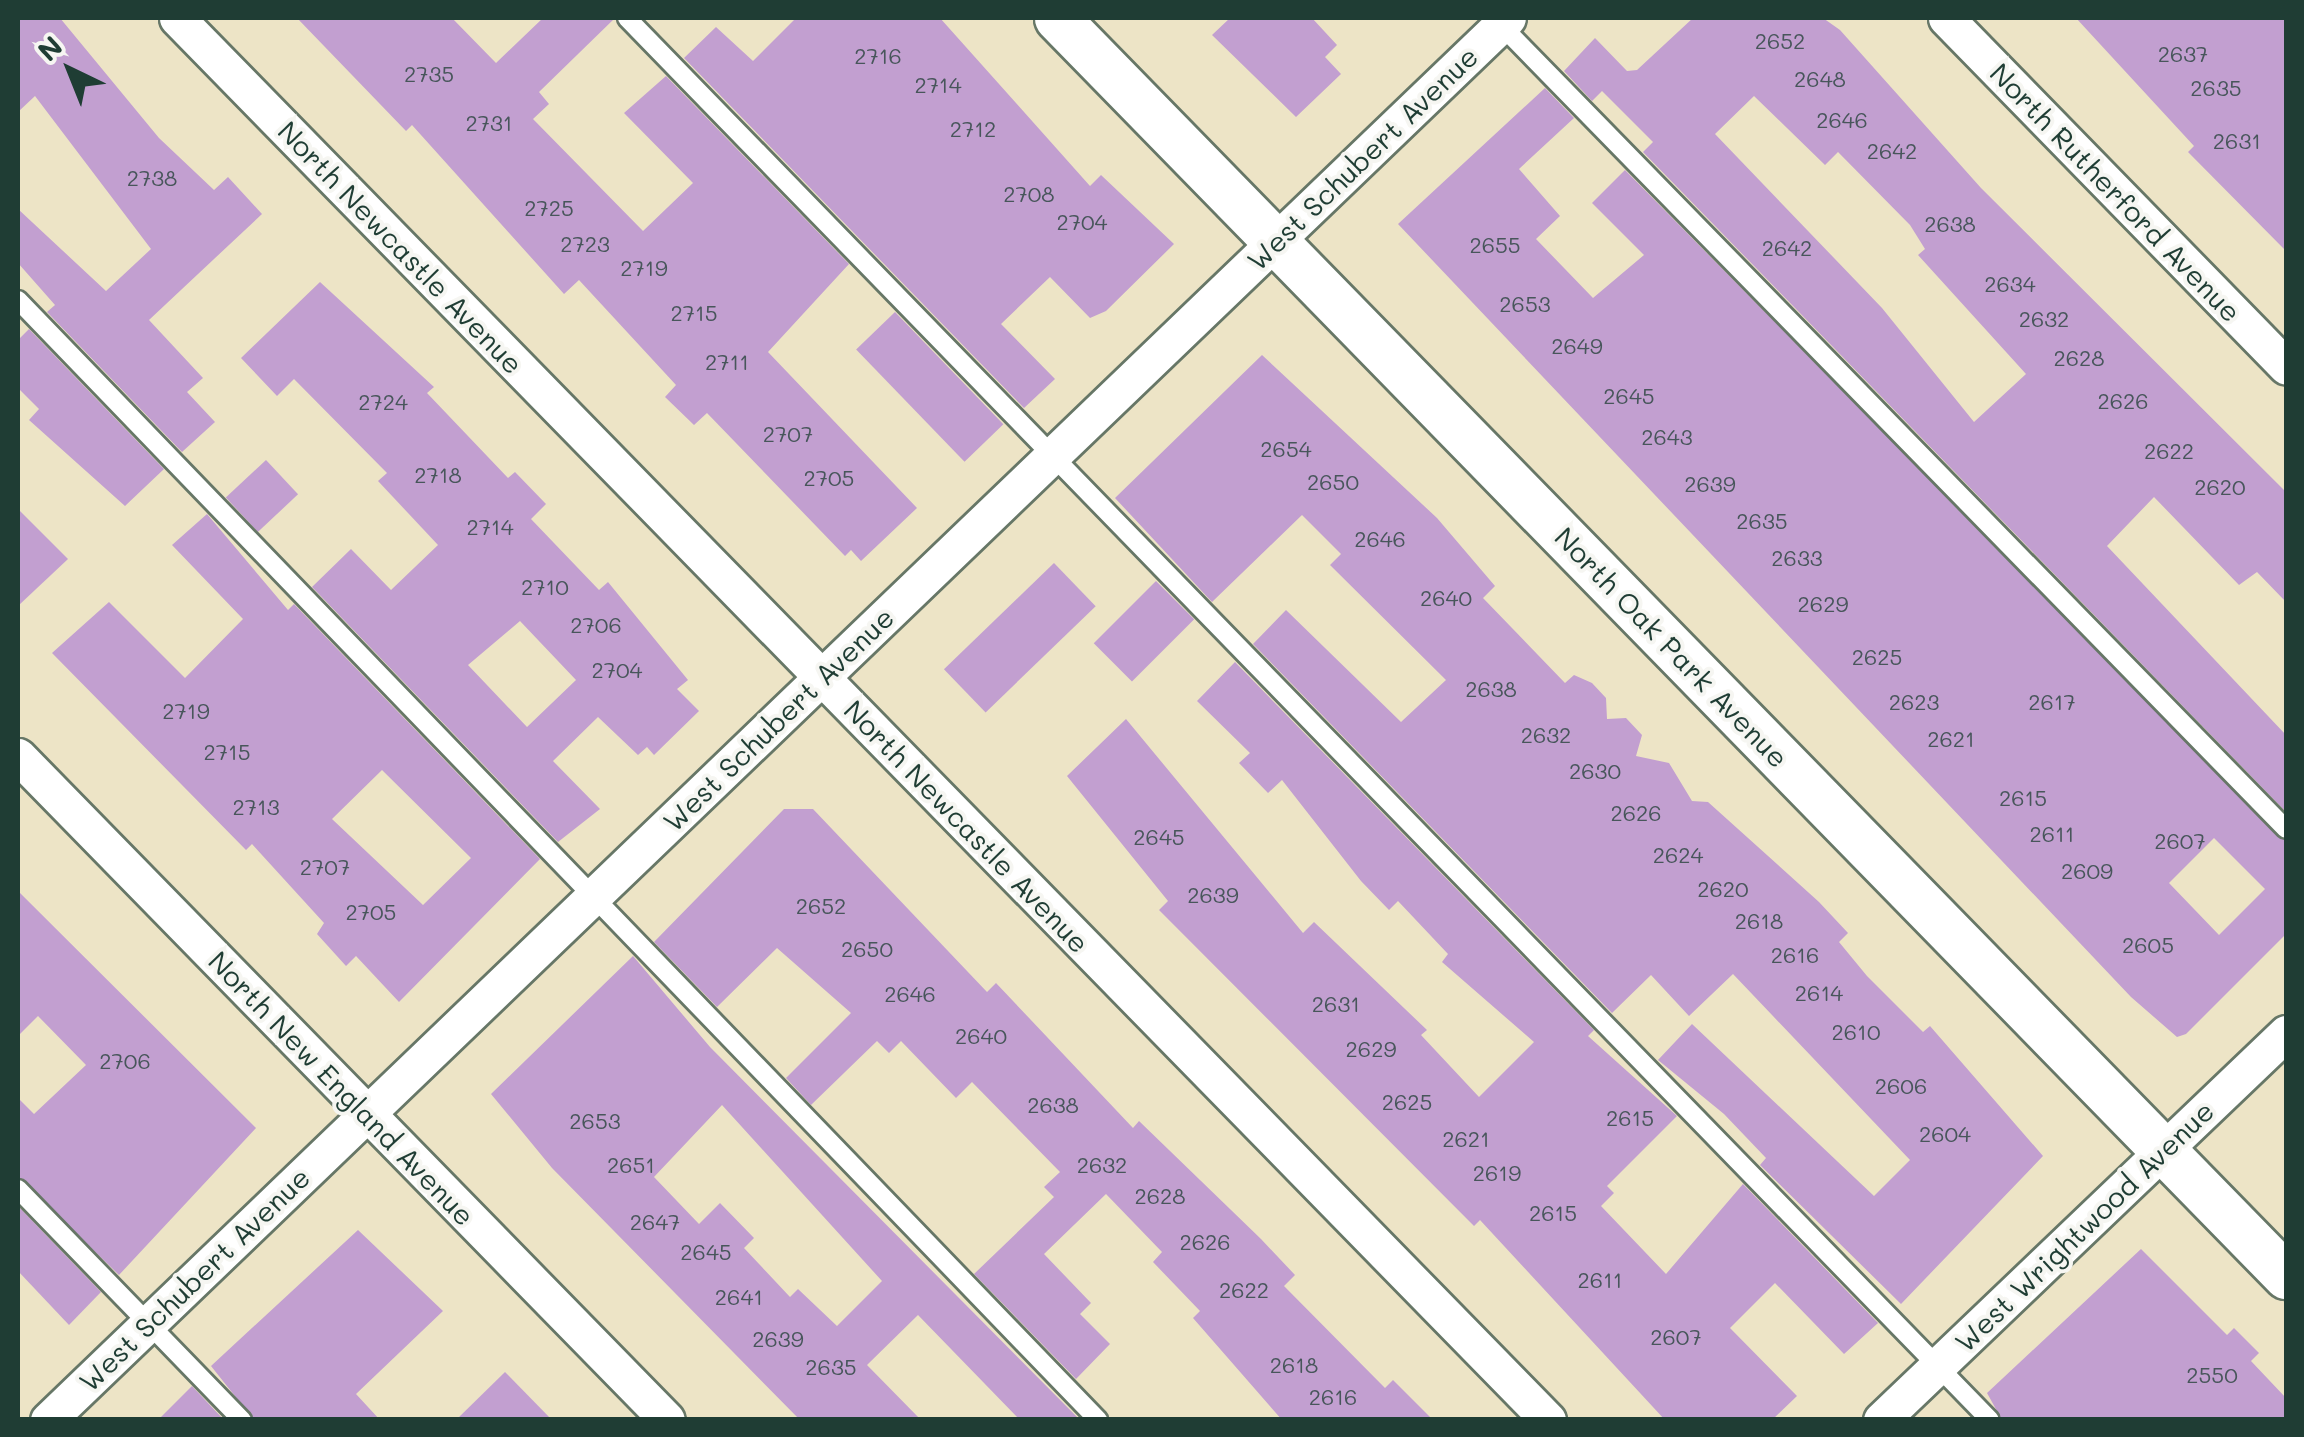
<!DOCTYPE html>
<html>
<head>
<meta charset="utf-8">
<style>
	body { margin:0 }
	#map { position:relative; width:2304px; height:1437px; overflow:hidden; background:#ede4c6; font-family:Mali,sans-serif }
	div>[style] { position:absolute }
	.building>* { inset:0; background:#c29fd0; transform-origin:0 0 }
	.roads { filter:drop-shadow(2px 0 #677767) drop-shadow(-2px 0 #677767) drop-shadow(0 2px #677767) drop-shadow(0 -2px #677767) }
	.service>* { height:18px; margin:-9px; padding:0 9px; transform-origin:9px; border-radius:9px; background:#fff }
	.minor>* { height:35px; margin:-17.5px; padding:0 17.5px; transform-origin:17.5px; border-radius:17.5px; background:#fff }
	.tertiary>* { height:45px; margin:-22.5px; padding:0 22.5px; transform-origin:22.5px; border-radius:22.5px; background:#fff }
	span { translate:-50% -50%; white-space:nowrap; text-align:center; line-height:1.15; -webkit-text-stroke:8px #f6f6f2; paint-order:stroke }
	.number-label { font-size:22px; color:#48565b }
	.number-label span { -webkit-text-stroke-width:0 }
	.street-label { font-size:28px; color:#1f3d34 }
	.frame { position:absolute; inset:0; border:20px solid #1f3d34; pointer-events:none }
	.north { position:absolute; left:20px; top:20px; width:100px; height:100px; -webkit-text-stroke:8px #f6f6f2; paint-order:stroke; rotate:317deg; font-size:28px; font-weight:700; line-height:40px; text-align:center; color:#1f3d34 }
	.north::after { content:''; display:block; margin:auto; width:35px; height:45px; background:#1f3d34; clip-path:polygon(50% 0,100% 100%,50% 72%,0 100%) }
</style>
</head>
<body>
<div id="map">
	<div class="building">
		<i style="clip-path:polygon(18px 18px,60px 18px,159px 138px,214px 190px,228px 177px,262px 214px,149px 320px,203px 378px,187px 392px,215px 422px,182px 452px,47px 312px,55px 305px,18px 263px,18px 209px,106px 291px,151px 249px,35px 96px,18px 112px)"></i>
		<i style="clip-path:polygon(297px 18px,452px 18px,496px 63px,543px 18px,615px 18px,539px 92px,549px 104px,533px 119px,643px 231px,693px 183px,624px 113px,666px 76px,849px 264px,768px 352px,917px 508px,861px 561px,851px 550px,845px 556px,707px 413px,694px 425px,665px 397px,676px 385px,579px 280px,564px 294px,412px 125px,406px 131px)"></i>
		<i style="clip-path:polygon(796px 18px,940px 18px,1090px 186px,1101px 175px,1174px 244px,1106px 311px,1090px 318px,1050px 277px,1001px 324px,1055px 379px,1024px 408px,684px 58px,716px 27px,753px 61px)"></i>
		<i style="clip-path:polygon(1230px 18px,1312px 18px,1337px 45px,1325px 57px,1341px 74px,1296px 117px,1212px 35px)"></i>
		<i style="clip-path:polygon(evenodd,1693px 18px,1823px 18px,1840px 30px,1981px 188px,2286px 492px,2286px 602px,2257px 572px,2239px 585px,2154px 497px,2107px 546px,2286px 735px,2286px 812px,1643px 152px,1653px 142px,1602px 91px,1592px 101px,1564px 71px,1595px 38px,1627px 71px,1637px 70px,1693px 18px,1754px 96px,1825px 165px,1838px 152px,1910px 225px,1925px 249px,1918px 255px,2026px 374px,1974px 422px,1882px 308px,1715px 134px,1754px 96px)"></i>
		<i style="clip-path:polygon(2076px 18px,2286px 18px,2286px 251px,2188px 152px,2194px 146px)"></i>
		<i style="clip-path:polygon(evenodd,1545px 88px,1574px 118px,1519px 169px,1560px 216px,1536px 239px,1593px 298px,1644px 255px,1592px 203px,1625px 170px,2286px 841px,2286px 934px,2186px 1034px,2177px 1037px,2131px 997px,1398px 224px,1545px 88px,2214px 838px,2265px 889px,2219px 935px,2169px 883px,2214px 838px)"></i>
		<i style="clip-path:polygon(evenodd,320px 282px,434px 387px,427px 393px,508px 478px,515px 472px,546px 504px,531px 519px,599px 590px,608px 582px,688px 680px,677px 689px,699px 711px,654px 755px,647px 747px,638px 755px,598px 717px,553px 761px,600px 809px,558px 842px,312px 587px,351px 549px,391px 590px,438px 545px,378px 481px,387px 473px,294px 379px,277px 396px,241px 358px,320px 282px,520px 621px,576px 680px,527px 727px,468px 665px,520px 621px)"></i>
		<i style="left:895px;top:312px;width:156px;height:54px;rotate:46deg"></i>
		<i style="clip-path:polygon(29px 329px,164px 469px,125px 506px,29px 420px,39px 409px,18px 388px,18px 340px)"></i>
		<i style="clip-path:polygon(1262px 355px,1437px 518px,1495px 586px,1483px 598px,1565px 683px,1574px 675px,1592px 683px,1606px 698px,1607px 719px,1626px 718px,1642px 735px,1636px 756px,1669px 763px,1692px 801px,1708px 802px,1819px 902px,1848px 933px,1839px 942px,1867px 976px,1923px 1032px,1930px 1026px,2043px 1156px,1901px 1304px,1760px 1165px,1766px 1158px,1724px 1114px,1658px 1060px,1692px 1024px,1874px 1196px,1910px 1160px,1733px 974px,1689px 1016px,1651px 975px,1612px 1013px,1253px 644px,1286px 610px,1401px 722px,1446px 680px,1330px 565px,1341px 554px,1302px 515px,1212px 602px,1115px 498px)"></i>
		<i style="left:266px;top:460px;width:47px;height:55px;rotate:47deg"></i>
		<i style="clip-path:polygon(18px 509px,68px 559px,18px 606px)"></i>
		<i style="clip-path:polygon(evenodd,207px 514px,288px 610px,294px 604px,540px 859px,399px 1002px,356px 956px,346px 966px,317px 934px,324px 923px,252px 844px,246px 850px,52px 653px,109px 602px,185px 678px,243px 619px,172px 545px,207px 514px,382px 770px,471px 858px,423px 905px,332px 819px,382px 770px)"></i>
		<i style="left:1054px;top:563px;width:60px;height:153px;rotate:46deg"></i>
		<i style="left:1156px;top:581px;width:54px;height:88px;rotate:45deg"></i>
		<i style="clip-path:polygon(1235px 662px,1594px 1030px,1588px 1036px,1677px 1116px,1607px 1186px,1614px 1193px,1601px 1206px,1666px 1274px,1743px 1184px,1878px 1323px,1844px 1354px,1775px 1283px,1730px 1328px,1797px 1396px,1772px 1420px,1665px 1420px,1480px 1220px,1474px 1226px,1159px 910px,1168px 901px,1067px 776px,1126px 719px,1303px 933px,1314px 922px,1427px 1030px,1421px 1035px,1479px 1097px,1534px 1042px,1442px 962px,1448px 954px,1398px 901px,1389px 910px,1361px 881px,1282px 780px,1268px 793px,1239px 763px,1250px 753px,1197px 701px)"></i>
		<i style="clip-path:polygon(784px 809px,813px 809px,987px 992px,996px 983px,1133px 1128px,1139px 1121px,1261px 1239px,1295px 1275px,1284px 1286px,1385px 1388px,1393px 1380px,1433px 1420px,1282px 1420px,1193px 1318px,1200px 1311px,1153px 1262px,1162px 1252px,1106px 1194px,1044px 1254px,1091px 1303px,1080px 1314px,1110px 1344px,1076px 1379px,974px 1274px,1054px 1197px,1044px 1187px,1060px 1172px,972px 1082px,956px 1098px,901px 1041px,889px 1053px,877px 1041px,811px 1105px,786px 1078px,851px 1013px,777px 948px,717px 1007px,654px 942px)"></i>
		<i style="clip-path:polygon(18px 891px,256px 1128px,119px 1275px,18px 1177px,18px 1098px,34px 1114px,86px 1065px,38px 1016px,18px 1036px)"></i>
		<i style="clip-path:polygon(evenodd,633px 956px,710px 1047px,1080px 1420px,1020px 1420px,918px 1315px,867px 1365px,921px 1420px,800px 1420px,552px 1168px,491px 1094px,633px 956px,722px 1105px,882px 1281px,837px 1326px,798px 1289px,790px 1297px,744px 1248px,754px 1238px,720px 1203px,699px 1224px,654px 1177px,722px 1105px)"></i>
		<i style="clip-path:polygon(18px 1206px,101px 1292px,69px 1325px,18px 1271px)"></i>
		<i style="clip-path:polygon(358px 1230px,443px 1311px,356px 1394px,380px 1420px,254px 1420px,211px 1366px)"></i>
		<i style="clip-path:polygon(2141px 1249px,2227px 1335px,2234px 1328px,2259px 1353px,2251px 1361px,2286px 1398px,2286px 1420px,2002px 1420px,1987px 1393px)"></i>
		<i style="clip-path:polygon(505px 1372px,552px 1420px,456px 1420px)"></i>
		<i style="clip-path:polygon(192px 1386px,224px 1420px,158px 1420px)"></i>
	</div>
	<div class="roads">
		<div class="service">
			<i style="left:627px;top:18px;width:1955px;rotate:45.81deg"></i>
			<i style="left:1497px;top:21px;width:1129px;rotate:45.68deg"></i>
			<i style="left:18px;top:300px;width:1556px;rotate:46.04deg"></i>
			<i style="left:18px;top:1189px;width:322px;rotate:45.9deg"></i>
		</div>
		<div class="minor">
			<i style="left:177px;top:18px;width:1961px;rotate:45.64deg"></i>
			<i style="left:1946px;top:18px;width:487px;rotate:45.7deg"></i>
			<i style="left:18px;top:756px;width:928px;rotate:45.65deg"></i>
			<i style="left:48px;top:1420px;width:2024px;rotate:-43.84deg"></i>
			<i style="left:1881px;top:1420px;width:560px;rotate:-43.7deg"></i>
		</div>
		<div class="tertiary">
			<i style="left:1057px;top:18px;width:1759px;rotate:45.67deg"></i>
		</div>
	</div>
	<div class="number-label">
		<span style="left:1780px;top:41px">2652</span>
		<span style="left:2183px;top:54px">2637</span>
		<span style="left:878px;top:56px">2716</span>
		<span style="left:429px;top:74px">2735</span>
		<span style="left:1820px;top:79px">2648</span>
		<span style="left:938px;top:85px">2714</span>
		<span style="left:2216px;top:88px">2635</span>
		<span style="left:1842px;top:120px">2646</span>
		<span style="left:489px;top:123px">2731</span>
		<span style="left:973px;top:129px">2712</span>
		<span style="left:2237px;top:141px">2631</span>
		<span style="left:1892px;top:151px">2642</span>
		<span style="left:152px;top:178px">2738</span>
		<span style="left:1029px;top:194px">2708</span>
		<span style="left:549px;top:208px">2725</span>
		<span style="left:1082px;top:222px">2704</span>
		<span style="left:1950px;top:224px">2638</span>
		<span style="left:585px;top:244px">2723</span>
		<span style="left:1495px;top:245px">2655</span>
		<span style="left:1787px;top:248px">2642</span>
		<span style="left:644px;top:268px">2719</span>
		<span style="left:2010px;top:284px">2634</span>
		<span style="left:1525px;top:304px">2653</span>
		<span style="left:694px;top:313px">2715</span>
		<span style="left:2044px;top:319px">2632</span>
		<span style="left:1577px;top:346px">2649</span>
		<span style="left:2079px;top:358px">2628</span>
		<span style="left:727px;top:362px">2711</span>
		<span style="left:1629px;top:396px">2645</span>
		<span style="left:2123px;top:401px">2626</span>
		<span style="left:383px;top:402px">2724</span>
		<span style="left:788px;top:434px">2707</span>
		<span style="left:1667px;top:437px">2643</span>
		<span style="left:1286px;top:449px">2654</span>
		<span style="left:2169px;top:451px">2622</span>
		<span style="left:438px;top:475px">2718</span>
		<span style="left:829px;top:478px">2705</span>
		<span style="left:1333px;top:482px">2650</span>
		<span style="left:1710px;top:484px">2639</span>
		<span style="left:2220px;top:487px">2620</span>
		<span style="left:1762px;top:521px">2635</span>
		<span style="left:490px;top:527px">2714</span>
		<span style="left:1380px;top:539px">2646</span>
		<span style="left:1797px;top:558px">2633</span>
		<span style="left:545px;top:587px">2710</span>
		<span style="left:1446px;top:598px">2640</span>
		<span style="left:1823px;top:604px">2629</span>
		<span style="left:596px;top:625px">2706</span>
		<span style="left:1877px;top:657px">2625</span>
		<span style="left:617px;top:670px">2704</span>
		<span style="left:1491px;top:689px">2638</span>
		<span style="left:1914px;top:702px">2623</span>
		<span style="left:2052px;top:702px">2617</span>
		<span style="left:186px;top:711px">2719</span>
		<span style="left:1546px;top:735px">2632</span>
		<span style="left:1951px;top:739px">2621</span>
		<span style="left:227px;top:752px">2715</span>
		<span style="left:1595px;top:771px">2630</span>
		<span style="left:2023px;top:798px">2615</span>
		<span style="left:256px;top:807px">2713</span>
		<span style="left:1636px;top:813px">2626</span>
		<span style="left:2052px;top:834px">2611</span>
		<span style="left:1159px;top:837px">2645</span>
		<span style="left:2180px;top:841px">2607</span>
		<span style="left:1678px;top:855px">2624</span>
		<span style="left:325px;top:867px">2707</span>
		<span style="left:2087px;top:871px">2609</span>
		<span style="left:1723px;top:889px">2620</span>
		<span style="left:1213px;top:895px">2639</span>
		<span style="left:821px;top:906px">2652</span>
		<span style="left:371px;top:912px">2705</span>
		<span style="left:1759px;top:921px">2618</span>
		<span style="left:2148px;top:945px">2605</span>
		<span style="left:867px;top:949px">2650</span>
		<span style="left:1795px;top:955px">2616</span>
		<span style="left:1819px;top:993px">2614</span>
		<span style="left:910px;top:994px">2646</span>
		<span style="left:1336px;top:1004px">2631</span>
		<span style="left:1856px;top:1032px">2610</span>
		<span style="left:981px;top:1036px">2640</span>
		<span style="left:1371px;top:1049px">2629</span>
		<span style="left:125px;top:1061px">2706</span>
		<span style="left:1901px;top:1086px">2606</span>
		<span style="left:1407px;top:1102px">2625</span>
		<span style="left:1053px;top:1105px">2638</span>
		<span style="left:1630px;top:1118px">2615</span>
		<span style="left:595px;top:1121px">2653</span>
		<span style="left:1945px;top:1134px">2604</span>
		<span style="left:1466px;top:1139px">2621</span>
		<span style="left:631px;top:1165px">2651</span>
		<span style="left:1102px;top:1165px">2632</span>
		<span style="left:1497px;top:1173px">2619</span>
		<span style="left:1160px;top:1196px">2628</span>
		<span style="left:1553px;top:1213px">2615</span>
		<span style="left:655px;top:1222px">2647</span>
		<span style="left:1205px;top:1242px">2626</span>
		<span style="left:706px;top:1252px">2645</span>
		<span style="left:1600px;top:1280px">2611</span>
		<span style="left:1244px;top:1290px">2622</span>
		<span style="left:739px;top:1297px">2641</span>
		<span style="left:1676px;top:1337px">2607</span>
		<span style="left:778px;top:1339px">2639</span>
		<span style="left:1294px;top:1365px">2618</span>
		<span style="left:831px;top:1367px">2635</span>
		<span style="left:2212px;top:1375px">2550</span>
		<span style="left:1333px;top:1397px">2616</span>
	</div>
	<div class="street-label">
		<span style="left:1362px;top:158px;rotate:-44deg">West Schubert Avenue</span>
		<span style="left:2116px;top:192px;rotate:46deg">North Rutherford Avenue</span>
		<span style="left:401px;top:247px;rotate:46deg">North Newcastle Avenue</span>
		<span style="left:1672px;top:647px;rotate:46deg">North Oak Park Avenue</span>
		<span style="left:778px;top:719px;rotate:-44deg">West Schubert Avenue</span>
		<span style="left:967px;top:826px;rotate:46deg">North Newcastle Avenue</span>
		<span style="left:342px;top:1088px;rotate:46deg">North New England Avenue</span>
		<span style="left:2084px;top:1226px;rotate:-44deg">West Wrightwood Avenue</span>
		<span style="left:194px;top:1279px;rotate:-44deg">West Schubert Avenue</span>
	</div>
	<div class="frame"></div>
	<div class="north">N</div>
</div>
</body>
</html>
